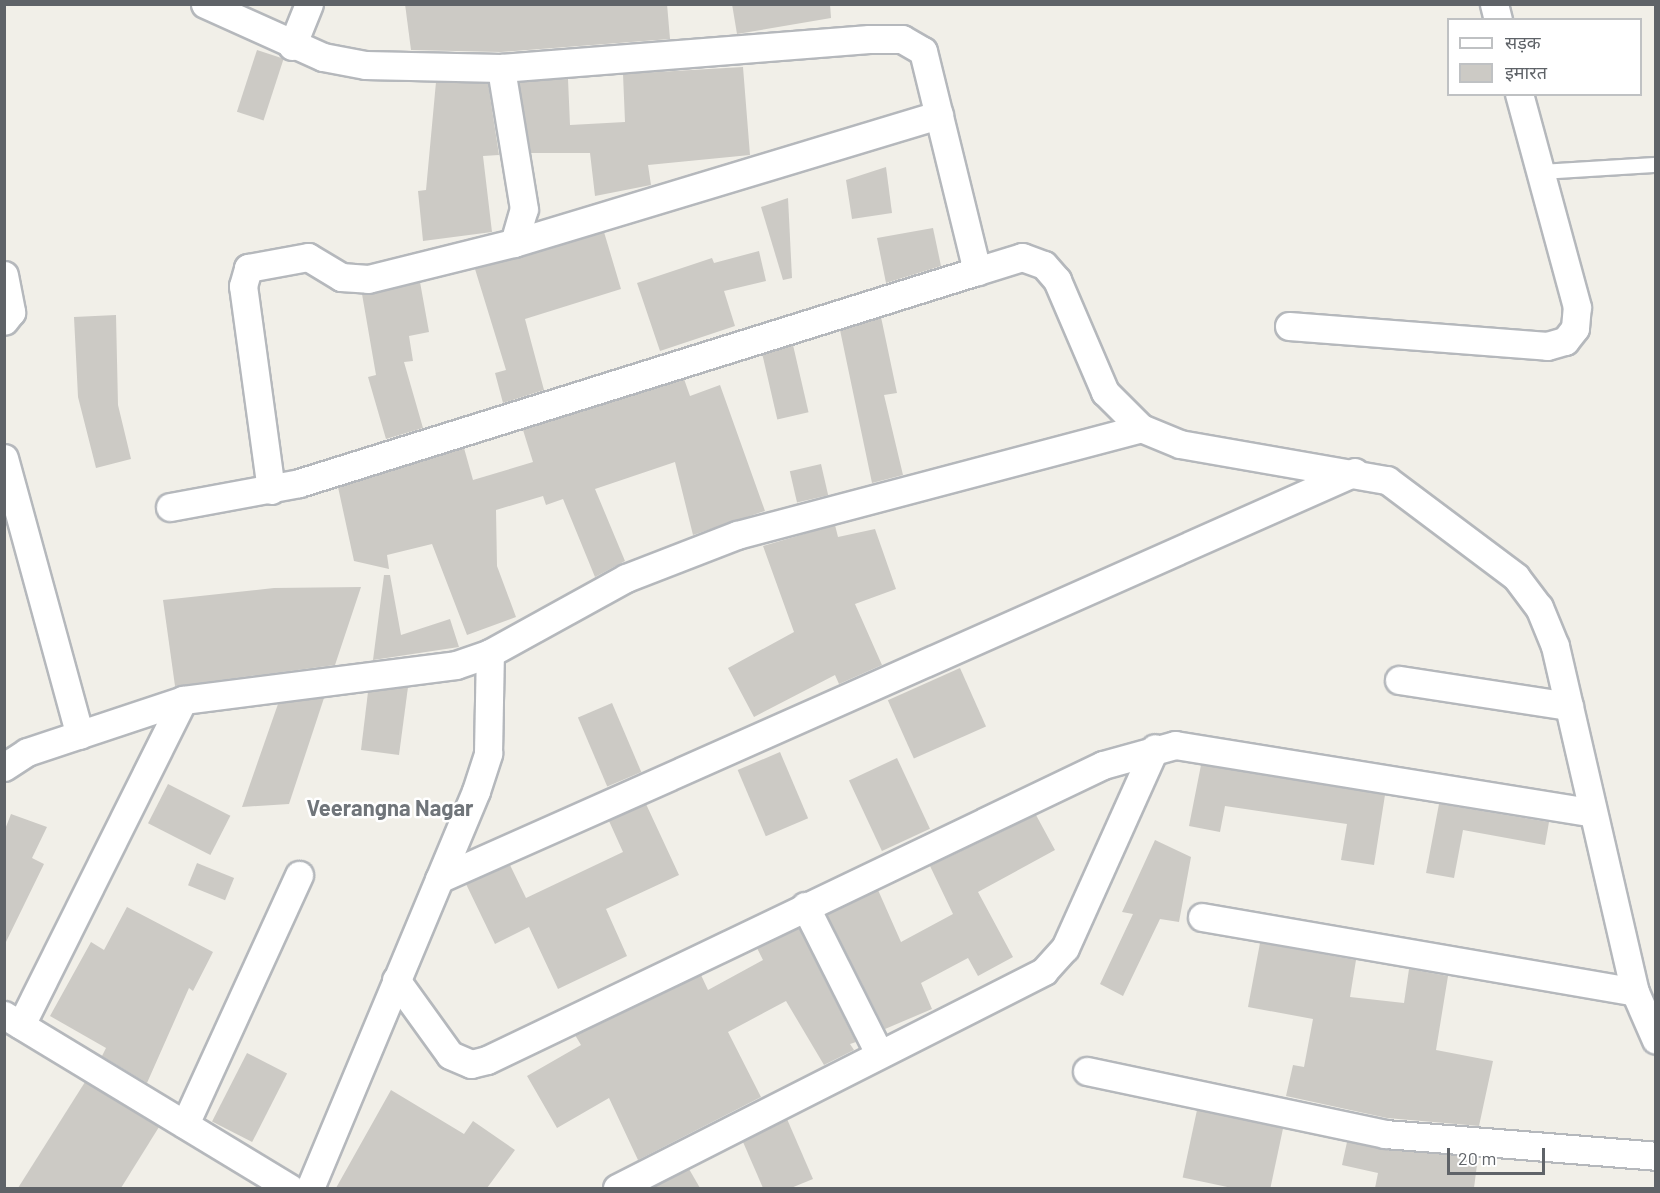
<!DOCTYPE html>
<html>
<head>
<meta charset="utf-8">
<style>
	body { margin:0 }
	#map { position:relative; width:1660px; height:1193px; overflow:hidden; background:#f1efe8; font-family:Barlow,"Noto Sans Devanagari",sans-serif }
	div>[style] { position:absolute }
	.building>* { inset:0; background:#cccac5; transform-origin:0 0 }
	.roads { filter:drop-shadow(2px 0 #b5b8bc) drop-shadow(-2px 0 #b5b8bc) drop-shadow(0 2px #b5b8bc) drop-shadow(0 -2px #b5b8bc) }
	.lane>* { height:14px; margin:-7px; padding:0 7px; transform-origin:7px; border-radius:7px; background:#fff }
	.street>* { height:27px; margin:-13.5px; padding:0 13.5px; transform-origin:13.5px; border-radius:13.5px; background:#fff }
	span { translate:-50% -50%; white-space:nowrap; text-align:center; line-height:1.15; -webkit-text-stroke:5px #fff; paint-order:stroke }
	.district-label { font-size:22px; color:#70757a; font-weight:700 }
	.frame { position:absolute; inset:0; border:6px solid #5f6368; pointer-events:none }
	.legend { position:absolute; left:1447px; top:18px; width:195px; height:78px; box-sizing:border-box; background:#fff; border:2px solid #bfc1c3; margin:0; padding:8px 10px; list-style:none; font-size:18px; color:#5f6368 }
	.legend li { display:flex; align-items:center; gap:12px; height:30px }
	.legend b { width:30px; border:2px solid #bfc1c3 }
	.scale { position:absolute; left:1447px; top:1148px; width:98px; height:27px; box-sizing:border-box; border:3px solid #5f6368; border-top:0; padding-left:8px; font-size:18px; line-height:21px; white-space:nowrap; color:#5f6368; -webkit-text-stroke:4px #fff; paint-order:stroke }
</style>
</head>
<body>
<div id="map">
	<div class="building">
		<i style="clip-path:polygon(405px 4px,667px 4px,670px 39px,501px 52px,411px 50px)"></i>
		<i style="clip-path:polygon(732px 4px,830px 4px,831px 18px,737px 34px)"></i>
		<i style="left:257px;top:50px;width:28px;height:65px;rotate:18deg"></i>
		<i style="clip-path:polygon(743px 67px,750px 155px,648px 165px,651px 185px,595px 196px,590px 153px,531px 153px,519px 82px,568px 79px,570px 125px,625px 122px,623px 74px)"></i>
		<i style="clip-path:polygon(436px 82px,488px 83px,499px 155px,483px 156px,492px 232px,423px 241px,418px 191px,426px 190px)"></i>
		<i style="clip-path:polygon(886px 167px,892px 213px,852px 219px,846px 180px)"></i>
		<i style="clip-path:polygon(788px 198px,792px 278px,783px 280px,761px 207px)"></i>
		<i style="clip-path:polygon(933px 228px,941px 266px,886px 283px,877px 238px)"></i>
		<i style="clip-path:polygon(604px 232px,621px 289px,525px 319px,544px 390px,503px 403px,495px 373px,506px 370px,475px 269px)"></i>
		<i style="clip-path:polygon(759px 251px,766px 281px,724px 291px,735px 326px,660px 351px,637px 283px,712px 258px,714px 263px)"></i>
		<i style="clip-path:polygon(420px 282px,429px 332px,409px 336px,413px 361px,404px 362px,423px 428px,386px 439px,368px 377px,376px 375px,362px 294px)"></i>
		<i style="clip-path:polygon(116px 315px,118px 405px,131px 459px,96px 468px,78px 397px,74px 317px)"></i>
		<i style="clip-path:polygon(881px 317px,897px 393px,884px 395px,903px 475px,872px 483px,840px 330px)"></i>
		<i style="left:793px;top:345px;width:69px;height:32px;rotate:77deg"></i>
		<i style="clip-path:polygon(684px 379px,690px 396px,720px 385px,765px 511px,693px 535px,675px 462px,595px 489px,625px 561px,595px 577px,563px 499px,546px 505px,543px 496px,496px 510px,497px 566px,516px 617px,467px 635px,432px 544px,387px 555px,389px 569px,354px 561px,338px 487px,464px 448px,473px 480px,533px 462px,523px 430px)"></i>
		<i style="left:821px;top:464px;width:32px;height:32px;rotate:77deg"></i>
		<i style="clip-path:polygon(835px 525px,838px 537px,875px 529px,896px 589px,855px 604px,882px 665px,839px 684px,835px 675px,754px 717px,728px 668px,794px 632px,763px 546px)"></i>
		<i style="clip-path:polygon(384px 575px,390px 575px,401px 635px,450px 619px,459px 647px,373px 660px)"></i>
		<i style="clip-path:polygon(361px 587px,335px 665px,175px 686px,163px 600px,274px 588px)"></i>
		<i style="left:960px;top:668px;width:64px;height:79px;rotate:66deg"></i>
		<i style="clip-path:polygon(408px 687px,399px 755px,361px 750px,368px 692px)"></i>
		<i style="clip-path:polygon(324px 698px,289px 804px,242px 807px,278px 704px)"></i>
		<i style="left:612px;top:703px;width:75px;height:37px;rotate:67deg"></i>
		<i style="left:780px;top:752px;width:72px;height:46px;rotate:67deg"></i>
		<i style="left:897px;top:758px;width:78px;height:53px;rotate:65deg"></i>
		<i style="clip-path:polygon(1201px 765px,1385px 795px,1374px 865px,1341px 860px,1347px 824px,1225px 806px,1220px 832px,1189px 826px)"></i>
		<i style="left:168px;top:784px;width:70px;height:44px;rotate:27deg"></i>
		<i style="clip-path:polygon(646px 804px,679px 875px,606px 909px,627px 956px,558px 989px,529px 927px,495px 944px,466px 884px,510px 865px,526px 898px,623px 852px,609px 821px)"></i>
		<i style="clip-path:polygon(1439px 804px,1549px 822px,1545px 845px,1463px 830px,1454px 878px,1426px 873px)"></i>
		<i style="clip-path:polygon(11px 814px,47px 827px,32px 858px,44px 864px,4px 946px,4px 832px)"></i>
		<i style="clip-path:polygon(1036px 815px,1055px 850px,978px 892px,1013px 957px,978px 976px,968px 958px,921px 983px,932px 1009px,885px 1029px,827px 915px,878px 890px,901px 942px,953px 914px,930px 866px)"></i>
		<i style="clip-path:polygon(1155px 840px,1191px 857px,1179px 922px,1160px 919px,1123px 996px,1100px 984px,1133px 914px,1122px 912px)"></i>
		<i style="left:197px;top:863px;width:40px;height:24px;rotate:22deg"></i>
		<i style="clip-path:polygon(127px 907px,213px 952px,193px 991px,189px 988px,147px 1083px,102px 1056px,106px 1048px,50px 1016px,91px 942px,104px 950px)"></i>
		<i style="clip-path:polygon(799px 928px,856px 1042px,850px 1044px,854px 1050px,824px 1065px,786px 1001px,728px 1032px,761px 1097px,638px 1160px,609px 1098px,557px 1128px,527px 1076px,581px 1045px,575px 1035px,701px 975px,708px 990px,763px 960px,757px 948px)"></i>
		<i style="clip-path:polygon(1260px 943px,1356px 960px,1350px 997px,1404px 1003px,1409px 969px,1448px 976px,1436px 1050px,1493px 1061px,1479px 1126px,1387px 1118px,1286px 1096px,1293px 1065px,1304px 1067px,1313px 1019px,1248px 1007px)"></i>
		<i style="left:247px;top:1053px;width:45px;height:77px;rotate:27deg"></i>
		<i style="clip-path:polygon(85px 1082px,159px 1127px,121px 1188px,18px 1188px)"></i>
		<i style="clip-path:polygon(391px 1090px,464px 1134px,473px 1121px,515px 1150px,487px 1188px,336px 1188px)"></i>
		<i style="left:1197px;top:1110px;width:88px;height:69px;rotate:12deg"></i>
		<i style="clip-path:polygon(787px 1119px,813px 1179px,791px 1188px,763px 1188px,743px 1142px)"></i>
		<i style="clip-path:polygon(1347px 1142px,1478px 1157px,1474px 1188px,1375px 1188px,1378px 1173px,1342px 1165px)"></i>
		<i style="clip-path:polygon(689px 1169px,700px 1188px,651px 1188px)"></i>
	</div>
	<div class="roads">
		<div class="lane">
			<i style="left:1540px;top:172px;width:116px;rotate:-3.5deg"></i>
		</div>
		<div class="street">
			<i style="left:205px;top:4px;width:129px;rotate:24.2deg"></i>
			<i style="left:323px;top:57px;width:43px;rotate:10.8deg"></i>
			<i style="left:365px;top:65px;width:136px;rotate:1.3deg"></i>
			<i style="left:501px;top:68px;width:369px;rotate:-4.5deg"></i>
			<i style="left:869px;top:39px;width:33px"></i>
			<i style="left:902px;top:39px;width:24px;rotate:30deg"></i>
			<i style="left:923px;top:51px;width:227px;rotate:76.2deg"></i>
			<i style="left:977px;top:271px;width:47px;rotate:-17.3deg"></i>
			<i style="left:1022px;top:257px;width:23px;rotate:20deg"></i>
			<i style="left:1044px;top:265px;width:20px;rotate:49deg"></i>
			<i style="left:1057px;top:280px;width:122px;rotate:66.8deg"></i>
			<i style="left:1105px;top:392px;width:51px;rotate:45deg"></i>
			<i style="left:1141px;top:428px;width:42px;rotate:22.3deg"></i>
			<i style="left:1180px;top:444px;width:210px;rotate:9.9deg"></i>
			<i style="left:1387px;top:480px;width:161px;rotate:36.9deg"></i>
			<i style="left:1516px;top:577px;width:38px;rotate:53deg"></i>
			<i style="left:1539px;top:607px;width:42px;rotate:67.7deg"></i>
			<i style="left:1555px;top:646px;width:355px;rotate:77deg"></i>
			<i style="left:1635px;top:992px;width:52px;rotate:66.4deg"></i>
			<i style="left:1494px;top:4px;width:16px;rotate:76deg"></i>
			<i style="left:292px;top:46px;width:45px;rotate:-68deg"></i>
			<i style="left:514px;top:243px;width:444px;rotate:-16.8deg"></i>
			<i style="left:4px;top:275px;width:38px;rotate:79deg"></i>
			<i style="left:11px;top:312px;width:11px;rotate:128deg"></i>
			<i style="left:1289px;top:326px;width:259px;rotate:4.4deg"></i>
			<i style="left:1547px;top:346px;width:19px;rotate:-16deg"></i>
			<i style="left:1565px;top:341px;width:16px;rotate:-52deg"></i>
			<i style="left:1575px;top:328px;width:21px;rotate:-85deg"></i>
			<i style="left:1577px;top:307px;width:221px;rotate:-105.2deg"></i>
			<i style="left:4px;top:458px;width:287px;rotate:74.7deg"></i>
			<i style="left:271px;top:490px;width:206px;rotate:-97.8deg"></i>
			<i style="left:243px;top:286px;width:19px;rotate:-74deg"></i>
			<i style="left:248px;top:268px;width:61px;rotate:-10.4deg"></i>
			<i style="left:308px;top:257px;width:39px;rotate:31deg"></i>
			<i style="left:341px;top:277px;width:27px;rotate:4deg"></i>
			<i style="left:368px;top:279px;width:150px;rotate:-13.9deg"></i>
			<i style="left:514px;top:243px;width:35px;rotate:-74deg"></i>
			<i style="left:524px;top:209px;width:143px;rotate:-99.3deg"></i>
			<i style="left:170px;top:507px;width:131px;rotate:-10.5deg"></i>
			<i style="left:299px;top:483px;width:710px;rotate:-17.36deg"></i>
			<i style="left:1399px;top:680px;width:172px;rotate:8.7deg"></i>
			<i style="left:4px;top:767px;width:27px;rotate:-33deg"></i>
			<i style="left:27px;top:752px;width:164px;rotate:-18.4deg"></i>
			<i style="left:183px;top:700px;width:275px;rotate:-7.3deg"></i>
			<i style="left:456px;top:665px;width:36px;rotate:-19deg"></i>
			<i style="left:490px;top:653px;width:155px;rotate:-28.9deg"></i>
			<i style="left:626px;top:578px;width:119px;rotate:-21.2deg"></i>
			<i style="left:737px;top:535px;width:418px;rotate:-14.8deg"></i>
			<i style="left:439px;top:879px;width:1002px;rotate:-23.96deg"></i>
			<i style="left:805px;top:906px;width:165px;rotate:63.3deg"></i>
			<i style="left:1202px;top:917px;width:439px;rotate:9.8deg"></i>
			<i style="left:396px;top:980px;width:92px;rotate:54.2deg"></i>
			<i style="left:450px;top:1055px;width:23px;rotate:23deg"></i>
			<i style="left:471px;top:1064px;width:16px;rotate:-14deg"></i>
			<i style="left:487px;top:1060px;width:683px;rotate:-25.59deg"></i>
			<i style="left:1103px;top:765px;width:75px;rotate:-15.5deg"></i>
			<i style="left:1175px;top:745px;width:423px;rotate:9.2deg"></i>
			<i style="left:4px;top:1015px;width:334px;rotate:31.2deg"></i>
			<i style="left:21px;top:1025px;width:363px;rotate:-63.5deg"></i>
			<i style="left:1087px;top:1071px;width:305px;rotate:11.9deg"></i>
			<i style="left:1385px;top:1134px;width:272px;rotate:4.6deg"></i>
			<i style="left:185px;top:1124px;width:274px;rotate:-65.4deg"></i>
			<i style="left:310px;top:1188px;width:430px;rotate:-67.3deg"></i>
			<i style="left:476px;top:791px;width:40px;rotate:-72deg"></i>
			<i style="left:488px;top:753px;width:100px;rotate:-88.9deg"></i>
			<i style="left:617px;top:1188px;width:479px;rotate:-26.9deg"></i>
			<i style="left:1044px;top:971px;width:31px;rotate:-48deg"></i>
			<i style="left:1065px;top:948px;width:219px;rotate:-65.8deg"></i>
		</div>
	</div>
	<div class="district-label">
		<span style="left:390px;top:808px">Veerangna Nagar</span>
	</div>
	<div class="frame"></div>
	<ul class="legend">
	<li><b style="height:8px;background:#fff"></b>सड़क</li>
	<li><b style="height:16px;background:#cccac5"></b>इमारत</li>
	</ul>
	<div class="scale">20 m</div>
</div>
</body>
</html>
